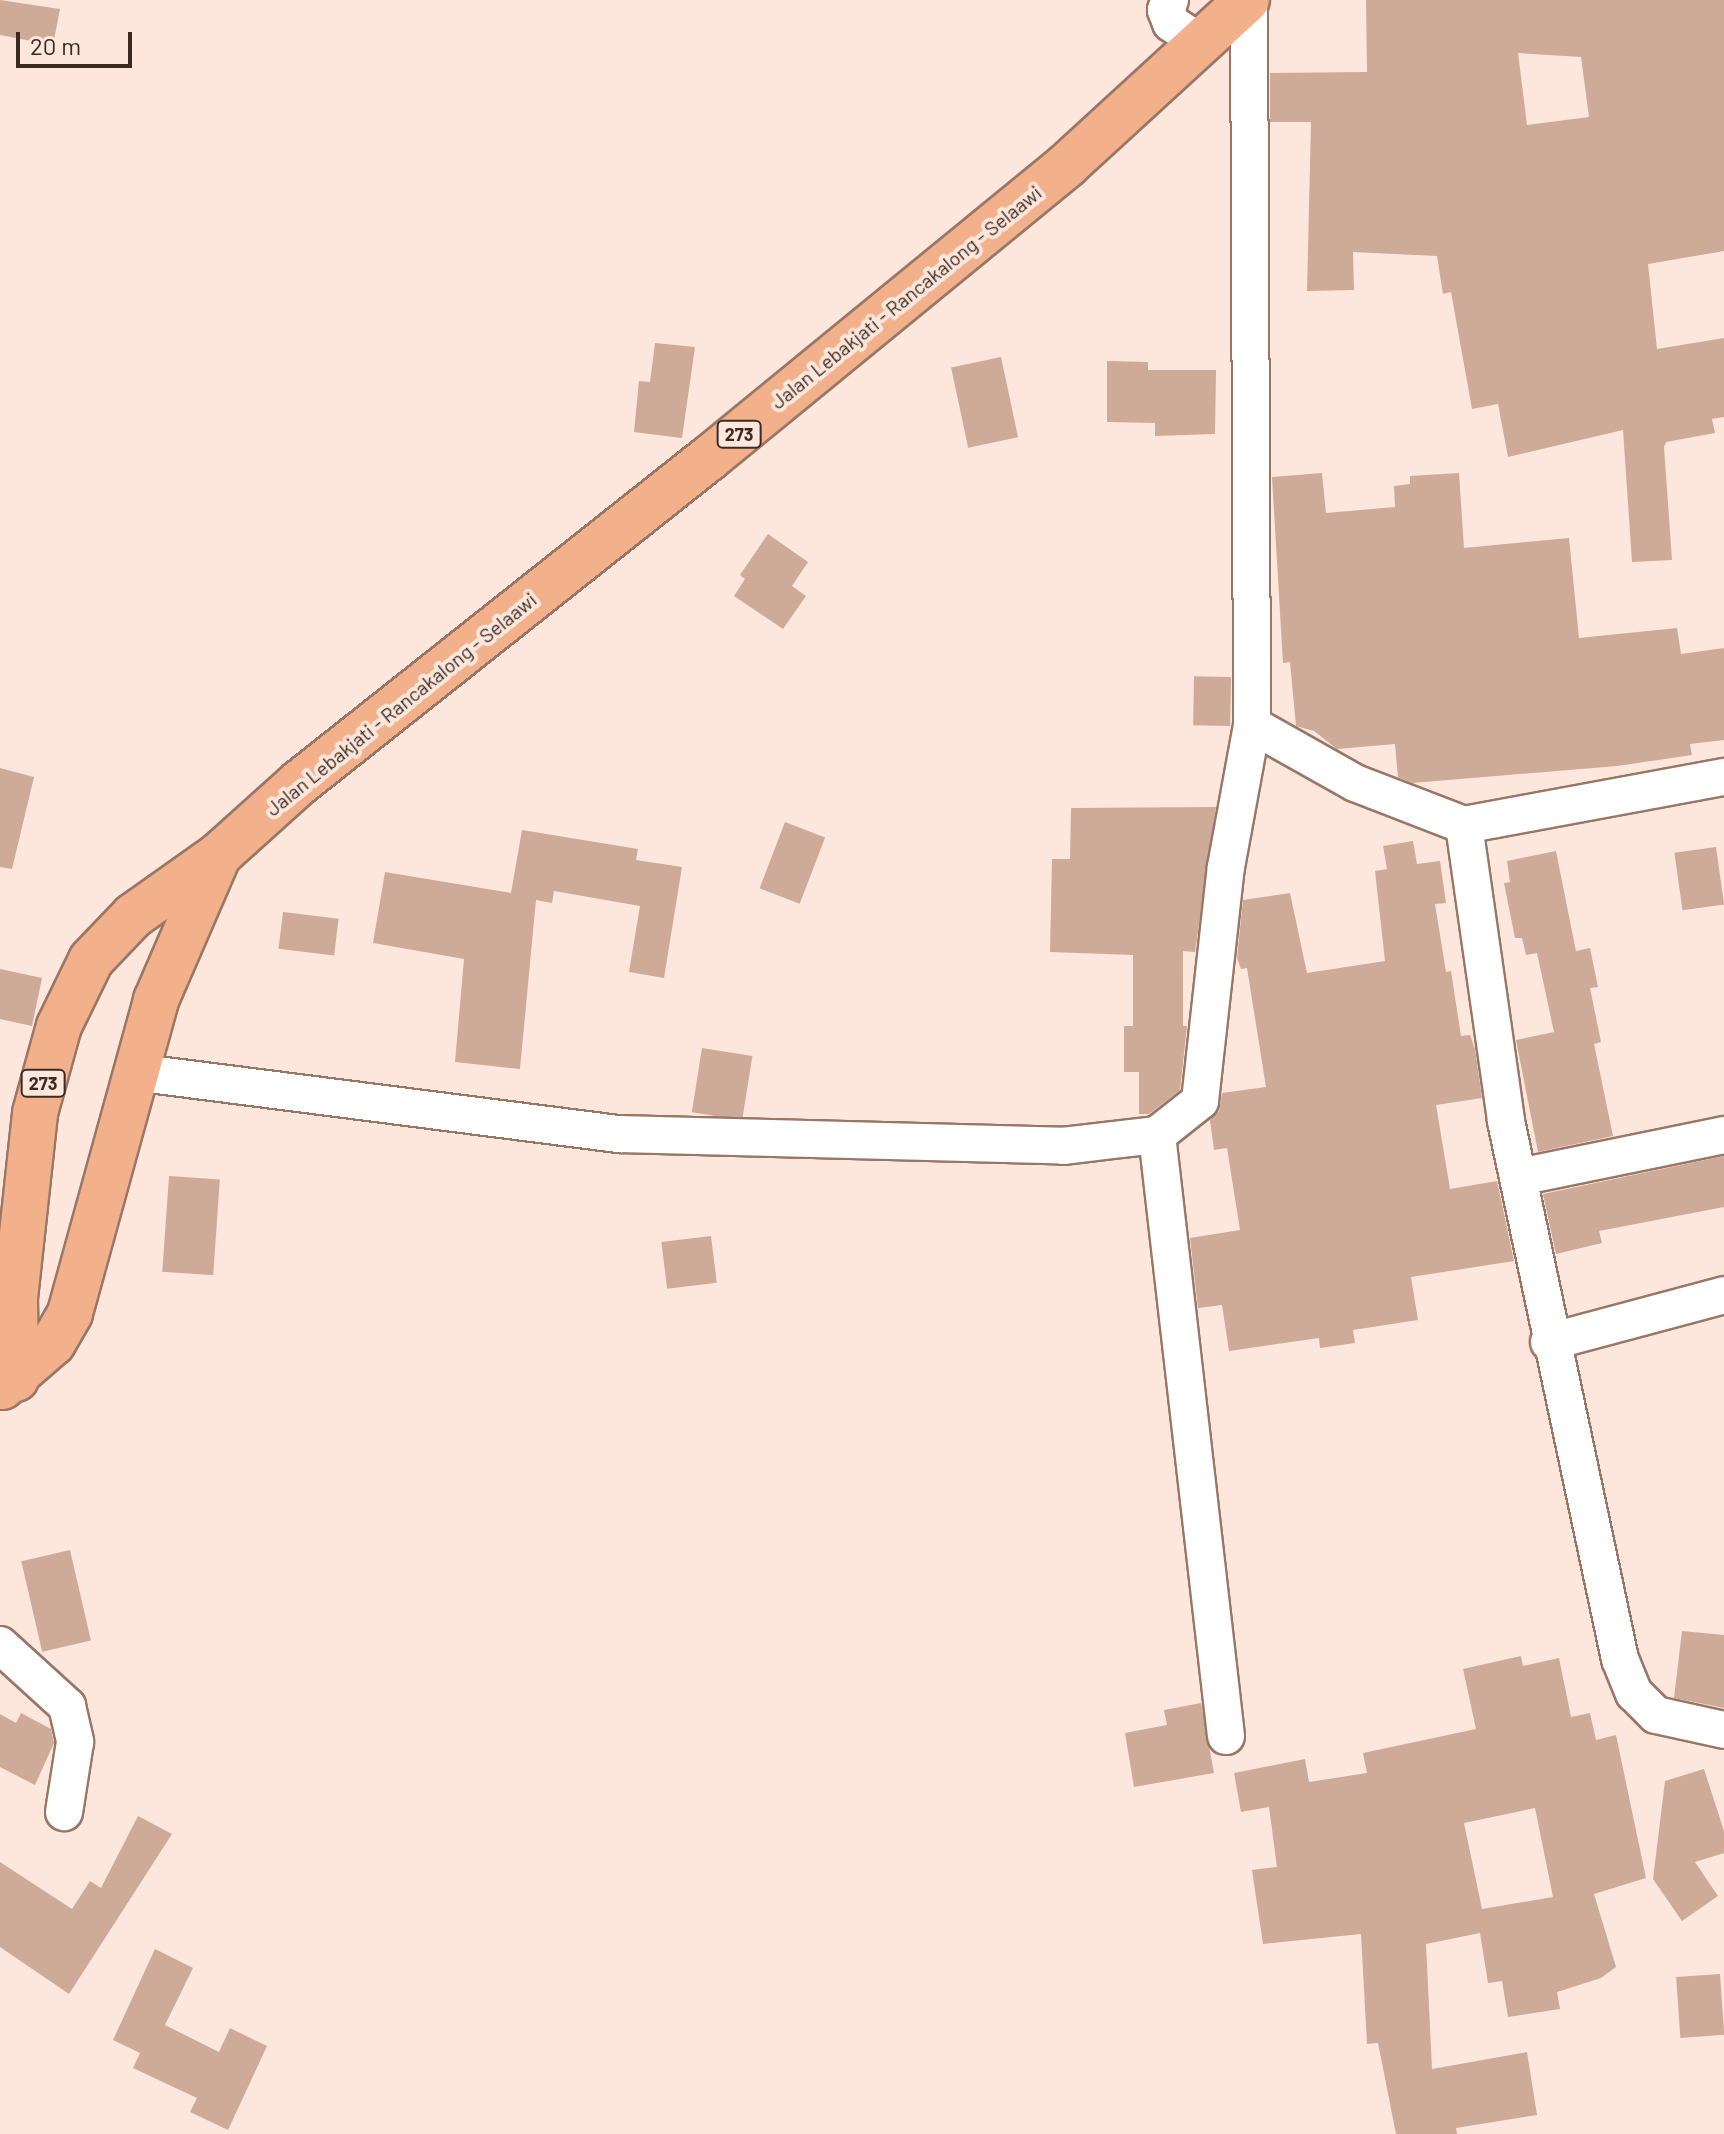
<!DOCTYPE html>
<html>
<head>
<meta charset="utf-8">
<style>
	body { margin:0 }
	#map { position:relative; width:1724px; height:2134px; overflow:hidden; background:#fde6db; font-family:Barlow,sans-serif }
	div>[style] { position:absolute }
	.building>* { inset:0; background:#ceaa98; transform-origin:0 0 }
	.roads { filter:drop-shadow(2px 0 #997767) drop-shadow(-2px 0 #997767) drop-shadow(0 2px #997767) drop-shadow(0 -2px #997767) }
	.street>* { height:36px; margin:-18px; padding:0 18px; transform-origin:18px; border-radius:18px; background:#fff }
	.primary>* { height:44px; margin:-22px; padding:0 22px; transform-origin:22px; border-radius:22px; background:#f2b08b }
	span { translate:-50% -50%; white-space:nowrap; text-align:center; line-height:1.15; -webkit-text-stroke:8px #fde6db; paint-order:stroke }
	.shield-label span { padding:2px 6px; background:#fde6db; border:2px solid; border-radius:6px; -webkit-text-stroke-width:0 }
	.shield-label { font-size:18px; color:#392b24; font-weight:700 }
	.street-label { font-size:20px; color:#392b24 }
	.scale { position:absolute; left:16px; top:32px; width:116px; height:36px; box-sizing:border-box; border:4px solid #392b24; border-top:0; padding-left:10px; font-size:24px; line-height:28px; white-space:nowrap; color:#392b24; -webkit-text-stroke:6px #fde6db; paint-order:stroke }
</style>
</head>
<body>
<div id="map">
	<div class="building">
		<i style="clip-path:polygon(0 0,60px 9px,53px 45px,0 35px)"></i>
		<i style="clip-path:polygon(evenodd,1366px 0,1724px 0,1724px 251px,1648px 264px,1657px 349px,1724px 338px,1724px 417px,1712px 419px,1715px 433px,1666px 442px,1664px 447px,1672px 560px,1632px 562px,1623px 430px,1508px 457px,1498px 404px,1472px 409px,1451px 292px,1443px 294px,1437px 256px,1353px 252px,1354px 290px,1307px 291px,1311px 122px,1270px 122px,1270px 73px,1367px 72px,1366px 0,1518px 53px,1581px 57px,1589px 117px,1527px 125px,1518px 53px)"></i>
		<i style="clip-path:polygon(655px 343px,695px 347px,682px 438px,634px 432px,639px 381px,650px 382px)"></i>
		<i style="left:1001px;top:357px;width:82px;height:51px;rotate:78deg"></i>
		<i style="clip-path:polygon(1107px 361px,1148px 362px,1148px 370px,1216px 370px,1215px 434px,1155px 436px,1155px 423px,1107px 422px)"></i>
		<i style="clip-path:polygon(1322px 473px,1326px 513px,1395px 507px,1394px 486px,1410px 484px,1410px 476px,1459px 473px,1464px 548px,1569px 538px,1579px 638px,1677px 628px,1681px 654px,1724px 648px,1724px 740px,1690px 744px,1692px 755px,1617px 766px,1412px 783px,1398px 777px,1395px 744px,1337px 749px,1314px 731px,1296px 726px,1290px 662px,1283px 663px,1272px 477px)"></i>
		<i style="clip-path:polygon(768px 534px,808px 562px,792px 586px,806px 596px,783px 629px,734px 596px,745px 579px,740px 575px)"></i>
		<i style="left:1231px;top:677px;width:49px;height:37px;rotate:91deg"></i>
		<i style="clip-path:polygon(0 768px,34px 777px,12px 869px,0 867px)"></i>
		<i style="clip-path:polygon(1216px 807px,1195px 952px,1183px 951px,1183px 1026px,1187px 1026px,1180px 1090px,1149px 1114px,1139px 1114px,1139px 1072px,1124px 1072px,1124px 1026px,1133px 1026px,1133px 955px,1050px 952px,1052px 859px,1070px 859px,1071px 808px)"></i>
		<i style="left:785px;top:822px;width:43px;height:71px;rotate:21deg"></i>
		<i style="clip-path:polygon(522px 830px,638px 849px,636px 860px,682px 867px,664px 978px,629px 972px,640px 906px,554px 891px,552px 903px,536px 900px,520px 1069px,455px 1062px,464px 959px,373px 943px,385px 872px,511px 893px)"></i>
		<i style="clip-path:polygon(1413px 841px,1417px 864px,1440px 861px,1446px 903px,1435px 904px,1446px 972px,1451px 971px,1461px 1036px,1470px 1035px,1475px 1049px,1482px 1098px,1436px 1105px,1450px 1189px,1497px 1181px,1514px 1261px,1411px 1277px,1418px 1320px,1353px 1330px,1355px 1343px,1320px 1348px,1319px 1338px,1229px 1351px,1222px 1305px,1198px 1308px,1190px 1238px,1240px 1230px,1227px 1148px,1214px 1150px,1210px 1120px,1219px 1111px,1222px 1093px,1266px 1087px,1247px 968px,1241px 969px,1237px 958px,1243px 900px,1290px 893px,1307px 973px,1385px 961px,1375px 871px,1387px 869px,1383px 846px)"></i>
		<i style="left:1716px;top:847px;width:58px;height:42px;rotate:82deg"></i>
		<i style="clip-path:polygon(1556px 851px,1576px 951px,1590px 948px,1598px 987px,1590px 988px,1601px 1042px,1594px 1044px,1613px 1136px,1538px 1152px,1516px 1040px,1554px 1032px,1537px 953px,1526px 955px,1522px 938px,1515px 938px,1504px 883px,1510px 882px,1507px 861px)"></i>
		<i style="left:283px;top:912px;width:56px;height:37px;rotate:7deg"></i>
		<i style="clip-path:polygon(0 969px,42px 978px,32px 1026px,0 1019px)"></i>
		<i style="left:702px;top:1048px;width:51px;height:65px;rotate:9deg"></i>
		<i style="clip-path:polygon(1724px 1156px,1724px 1207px,1599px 1231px,1602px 1243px,1556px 1254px,1543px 1194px)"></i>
		<i style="left:169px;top:1176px;width:51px;height:96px;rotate:4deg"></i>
		<i style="left:711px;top:1236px;width:47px;height:50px;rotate:83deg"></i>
		<i style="left:70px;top:1550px;width:93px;height:50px;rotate:77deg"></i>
		<i style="clip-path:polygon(1682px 1631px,1724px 1635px,1724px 1708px,1674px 1698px)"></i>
		<i style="clip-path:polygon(evenodd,1521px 1656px,1523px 1666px,1559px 1658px,1571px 1717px,1590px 1713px,1596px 1740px,1616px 1735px,1646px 1878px,1594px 1894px,1616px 1967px,1601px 1978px,1557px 1992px,1560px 2009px,1508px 2017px,1502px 1981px,1488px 1983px,1480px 1933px,1426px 1944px,1432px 2069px,1527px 2052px,1537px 2115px,1456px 2128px,1457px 2134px,1396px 2134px,1378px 2043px,1367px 2044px,1361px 1934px,1263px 1944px,1252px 1870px,1277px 1867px,1269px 1807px,1241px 1812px,1234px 1773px,1305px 1759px,1309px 1782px,1367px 1773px,1363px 1753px,1476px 1729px,1463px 1669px,1521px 1656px,1535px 1808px,1553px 1897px,1482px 1909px,1464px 1823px,1535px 1808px)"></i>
		<i style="clip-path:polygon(1201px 1703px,1214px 1773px,1134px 1787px,1125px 1733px,1167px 1725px,1164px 1710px)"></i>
		<i style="clip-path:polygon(21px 1713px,51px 1729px,54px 1743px,35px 1785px,0 1767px,0 1714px,16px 1723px)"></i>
		<i style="clip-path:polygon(1704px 1769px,1724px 1831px,1724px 1853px,1695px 1862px,1718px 1896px,1682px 1921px,1653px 1879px,1665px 1781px)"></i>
		<i style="clip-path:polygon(138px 1816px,172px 1834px,69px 1994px,0 1947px,0 1862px,72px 1909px,90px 1881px,101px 1888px)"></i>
		<i style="clip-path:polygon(155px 1949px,193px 1968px,165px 2025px,219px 2052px,230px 2028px,267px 2046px,228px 2130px,190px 2112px,197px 2098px,133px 2068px,140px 2053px,113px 2040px)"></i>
		<i style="left:1720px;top:1974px;width:61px;height:44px;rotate:86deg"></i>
	</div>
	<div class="roads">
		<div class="street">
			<i style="left:1170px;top:0;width:11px;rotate:112deg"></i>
			<i style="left:1166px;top:10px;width:14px;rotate:69deg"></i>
			<i style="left:1171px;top:23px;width:32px;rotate:34deg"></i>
			<i style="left:1249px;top:0;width:725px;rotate:89.76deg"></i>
			<i style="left:1252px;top:725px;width:118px;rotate:29.4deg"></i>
			<i style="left:1355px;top:783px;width:117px;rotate:21.1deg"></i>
			<i style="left:1464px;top:825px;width:299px;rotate:81.9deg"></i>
			<i style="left:1506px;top:1121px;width:550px;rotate:78.04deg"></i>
			<i style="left:1620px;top:1659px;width:37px;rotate:68deg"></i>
			<i style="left:1634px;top:1693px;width:31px;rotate:45deg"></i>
			<i style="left:1656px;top:1715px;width:70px;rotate:12.4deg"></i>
			<i style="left:1464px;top:825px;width:264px;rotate:-10.5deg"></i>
			<i style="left:134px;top:1072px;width:489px;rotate:7.3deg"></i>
			<i style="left:619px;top:1134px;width:444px;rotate:1.5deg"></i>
			<i style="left:1063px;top:1146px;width:95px;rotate:-6.7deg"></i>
			<i style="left:1157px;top:1135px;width:55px;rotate:-38.3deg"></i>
			<i style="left:1200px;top:1101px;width:235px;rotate:-83.7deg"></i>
			<i style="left:1226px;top:867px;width:144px;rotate:-79.6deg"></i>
			<i style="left:1157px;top:1135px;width:605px;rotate:83.45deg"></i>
			<i style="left:1519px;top:1177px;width:209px;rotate:-11.6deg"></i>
			<i style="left:1549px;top:1342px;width:181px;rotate:-15deg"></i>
			<i style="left:0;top:1645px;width:91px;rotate:42.3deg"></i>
			<i style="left:67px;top:1706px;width:37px;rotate:77deg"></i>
			<i style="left:75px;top:1742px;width:71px;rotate:98.9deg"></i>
		</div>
		<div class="primary">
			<i style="left:16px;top:1379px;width:81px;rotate:-90.7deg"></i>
			<i style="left:15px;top:1298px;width:186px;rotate:-83.8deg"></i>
			<i style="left:35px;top:1113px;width:90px;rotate:-74.6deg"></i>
			<i style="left:59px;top:1026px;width:73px;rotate:-64.1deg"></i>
			<i style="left:91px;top:960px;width:61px;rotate:-46.3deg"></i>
			<i style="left:133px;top:916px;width:105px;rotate:-35.3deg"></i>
			<i style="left:219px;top:855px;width:108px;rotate:-42deg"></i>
			<i style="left:299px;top:783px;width:522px;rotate:-38.39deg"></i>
			<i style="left:708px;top:459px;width:464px;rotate:-39.3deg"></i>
			<i style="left:1067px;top:165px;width:244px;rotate:-42.5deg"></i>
			<i style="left:2px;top:1387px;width:67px;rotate:-40.8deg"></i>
			<i style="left:53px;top:1343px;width:34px;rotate:-60deg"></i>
			<i style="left:70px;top:1313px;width:325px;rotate:-74.6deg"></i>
			<i style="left:156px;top:1000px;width:156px;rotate:-66.6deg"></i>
		</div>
	</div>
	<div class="shield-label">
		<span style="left:739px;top:434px">273</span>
		<span style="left:43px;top:1083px">273</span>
	</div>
	<div class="street-label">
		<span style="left:906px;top:297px;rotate:-39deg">Jalan Lebakjati - Rancakalong - Selaawi</span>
		<span style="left:401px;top:704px;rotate:-39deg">Jalan Lebakjati - Rancakalong - Selaawi</span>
	</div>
	<div class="scale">20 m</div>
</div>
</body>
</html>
